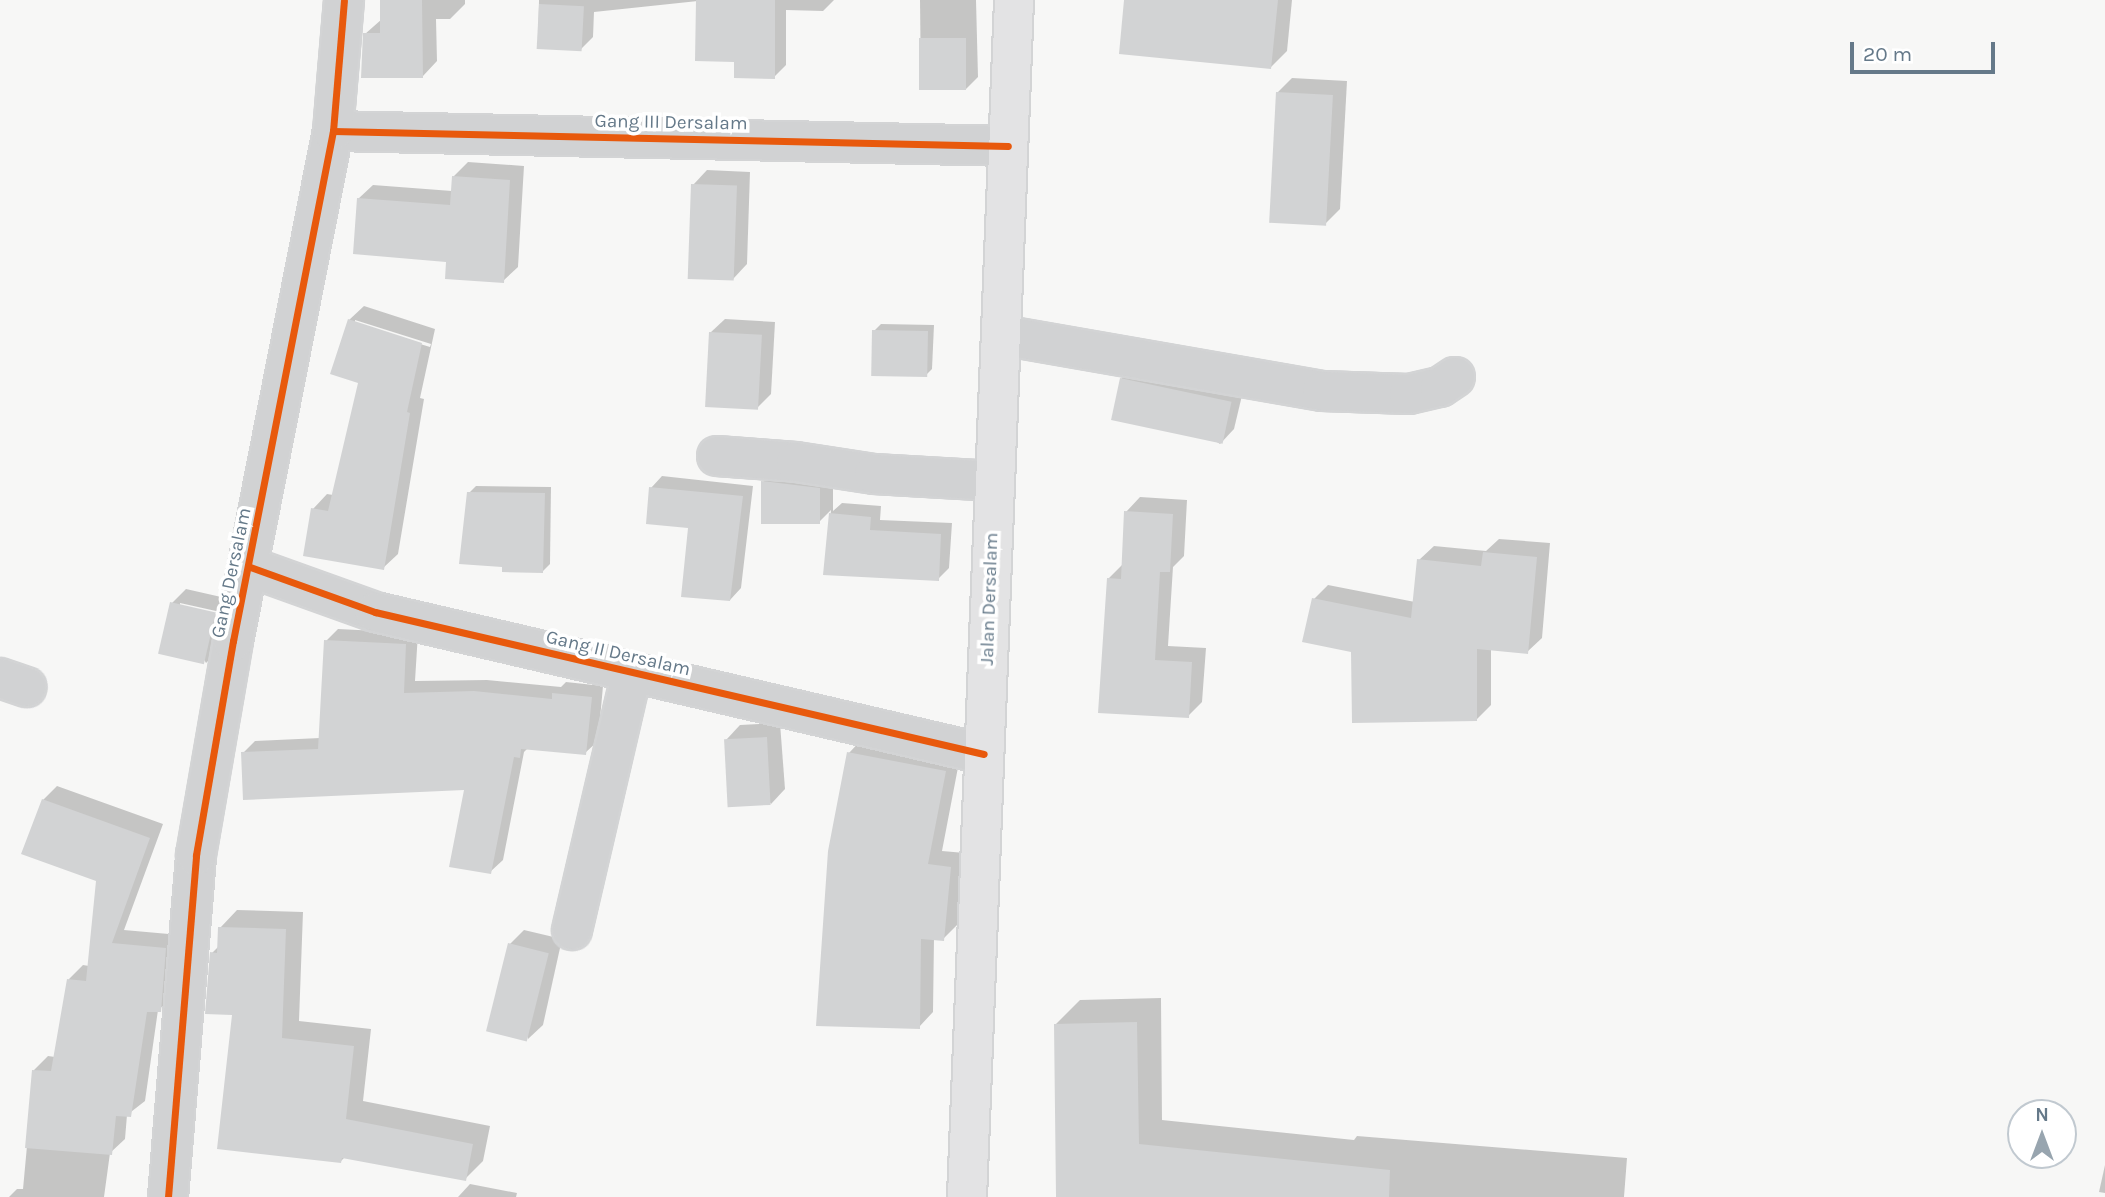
<!DOCTYPE html>
<html>
<head>
<meta charset="utf-8">
<style>
	body { margin:0 }
	#map { position:relative; width:2105px; height:1197px; overflow:hidden; background:#f7f7f6; font-family:Karla,sans-serif }
	div>[style] { position:absolute }
	.shadow>* { inset:0; background:#0003 }
	.building>* { inset:0; background:#d2d3d4; transform-origin:0 0 }
	.roads { filter:drop-shadow(2px 0 #d3d4d5) drop-shadow(-2px 0 #d3d4d5) drop-shadow(0 2px #d3d4d5) drop-shadow(0 -2px #d3d4d5) }
	.minor>* { height:38px; margin:-19px; padding:0 19px; transform-origin:19px; border-radius:19px; background:#d1d2d3 }
	.major>* { height:38px; margin:-19px; padding:0 19px; transform-origin:19px; border-radius:19px; background:#e3e3e4 }
	.cycleway>* { height:7px; margin:-3.5px; padding:0 3.5px; transform-origin:3.5px; border-radius:3.5px; background:#e8590c }
	span { translate:-50% -50%; white-space:nowrap; text-align:center; line-height:1.15; -webkit-text-stroke:7px #fff; paint-order:stroke }
	.street-label { font-size:19px; color:#657989 }
	.north { position:absolute; left:2007px; top:1099px; width:70px; height:70px; box-sizing:border-box; background:#fff; border:2px solid #c1c9d0; border-radius:50%; rotate:0deg; font-size:19px; font-weight:700; line-height:28px; text-align:center; color:#657989 }
	.north::after { content:''; display:block; margin:auto; width:24px; height:32px; background:#98a5af; clip-path:polygon(50% 0,100% 100%,50% 72%,0 100%) }
	.scale { position:absolute; left:1850px; top:42px; width:145px; height:32px; box-sizing:border-box; border:4px solid #657989; border-top:0; padding-left:9px; font-size:21px; line-height:24px; white-space:nowrap; color:#657989; -webkit-text-stroke:5px #fff; paint-order:stroke }
</style>
</head>
<body>
<div id="map">
	<div class="shadow">
		<i style="clip-path:polygon(382px 0,465px 0,465px 4px,450px 19px,436px 19px,437px 61px,423px 76px,365px 34px,382px 19px)"></i>
		<i style="clip-path:polygon(539px 0,834px 0,823px 11px,786px 10px,786px 65px,774px 77px,735px 60px,698px 1px,594px 12px,593px 37px,581px 49px,538px 47px)"></i>
		<i style="clip-path:polygon(920px 0,976px 0,978px 77px,966px 89px,921px 89px)"></i>
		<i style="clip-path:polygon(1126px 0,1292px 0,1287px 51px,1270px 68px)"></i>
		<i style="clip-path:polygon(1292px 78px,1347px 81px,1340px 209px,1326px 223px,1277px 93px)"></i>
		<i style="clip-path:polygon(468px 162px,524px 166px,518px 267px,503px 281px,448px 260px,358px 199px,373px 185px,452px 191px,453px 177px)"></i>
		<i style="clip-path:polygon(707px 170px,750px 172px,747px 264px,733px 279px,693px 185px)"></i>
		<i style="clip-path:polygon(evenodd,364px 306px,435px 329px,420px 398px,424px 399px,398px 554px,383px 568px,313px 509px,327px 494px,333px 495px,360px 382px,349px 320px,364px 306px,355px 320px,431px 344px,430px 347px,355px 324px,355px 320px)"></i>
		<i style="clip-path:polygon(725px 319px,775px 322px,771px 394px,756px 409px,710px 333px)"></i>
		<i style="clip-path:polygon(881px 324px,934px 325px,932px 369px,925px 376px,874px 331px)"></i>
		<i style="clip-path:polygon(1136px 364px,1244px 387px,1234px 429px,1220px 444px,1121px 379px)"></i>
		<i style="clip-path:polygon(777px 468px,833px 474px,833px 511px,842px 503px,881px 506px,880px 520px,952px 523px,949px 568px,938px 579px,825px 573px,831px 510px,819px 522px,763px 482px)"></i>
		<i style="clip-path:polygon(662px 476px,753px 486px,741px 588px,730px 600px,690px 527px,651px 488px)"></i>
		<i style="clip-path:polygon(476px 486px,551px 487px,550px 564px,543px 571px,503px 566px,469px 493px)"></i>
		<i style="clip-path:polygon(1140px 497px,1187px 500px,1184px 556px,1173px 567px,1168px 646px,1206px 648px,1202px 702px,1188px 716px,1099px 711px,1108px 579px,1123px 564px,1126px 512px)"></i>
		<i style="clip-path:polygon(1499px 539px,1550px 543px,1542px 638px,1527px 652px,1491px 649px,1491px 705px,1476px 720px,1353px 650px,1314px 599px,1328px 585px,1415px 602px,1419px 560px,1434px 546px,1486px 551px)"></i>
		<i style="clip-path:polygon(evenodd,186px 589px,230px 599px,221px 648px,206px 663px,172px 603px,186px 589px,180px 603px,225px 613px,224px 616px,180px 606px,180px 603px)"></i>
		<i style="clip-path:polygon(338px 629px,418px 633px,415px 681px,487px 680px,561px 687px,566px 682px,603px 686px,598px 741px,585px 753px,528px 748px,524px 752px,503px 860px,490px 872px,466px 788px,243px 753px,255px 741px,320px 738px,326px 641px)"></i>
		<i style="clip-path:polygon(780px 723px,785px 789px,771px 804px,726px 740px,740px 725px)"></i>
		<i style="clip-path:polygon(863px 738px,960px 757px,942px 851px,965px 853px,958px 924px,943px 939px,934px 938px,933px 1012px,919px 1027px,849px 753px)"></i>
		<i style="clip-path:polygon(57px 786px,163px 824px,124px 930px,180px 935px,175px 996px,158px 1010px,145px 1101px,127px 1115px,125px 1139px,110px 1153px,104px 1197px,9px 1197px,17px 1189px,23px 1189px,34px 1070px,48px 1056px,55px 1057px,69px 979px,83px 965px,89px 966px,98px 880px,43px 800px)"></i>
		<i style="clip-path:polygon(237px 910px,303px 912px,299px 1021px,371px 1029px,363px 1101px,490px 1126px,483px 1161px,465px 1179px,345px 1157px,341px 1161px,234px 1013px,212px 953px,219px 946px,220px 928px)"></i>
		<i style="clip-path:polygon(524px 930px,562px 939px,543px 1025px,528px 1039px,510px 944px)"></i>
		<i style="clip-path:polygon(1161px 998px,1162px 1120px,1354px 1140px,1357px 1136px,1627px 1158px,1624px 1197px,1058px 1197px,1056px 1024px,1080px 1000px)"></i>
		<i style="clip-path:polygon(2105px 1165px,2105px 1193px,2099px 1192px)"></i>
		<i style="clip-path:polygon(470px 1184px,517px 1193px,516px 1197px,458px 1197px)"></i>
	</div>
	<div class="building">
		<i style="clip-path:polygon(380px 0,422px 0,423px 78px,361px 78px,363px 33px,380px 33px)"></i>
		<i style="clip-path:polygon(696px 0,775px 0,775px 79px,734px 78px,734px 62px,695px 61px)"></i>
		<i style="clip-path:polygon(1124px 0,1278px 0,1271px 69px,1119px 54px)"></i>
		<i style="left:539px;top:4px;width:45px;height:45px;rotate:3deg"></i>
		<i style="left:966px;top:38px;width:52px;height:47px;rotate:90deg"></i>
		<i style="left:1276px;top:92px;width:57px;height:131px;rotate:3deg"></i>
		<i style="clip-path:polygon(452px 176px,510px 180px,504px 283px,445px 279px,446px 262px,353px 254px,357px 198px,450px 205px)"></i>
		<i style="left:691px;top:184px;width:46px;height:95px;rotate:2deg"></i>
		<i style="clip-path:polygon(348px 319px,422px 343px,407px 412px,410px 413px,384px 570px,303px 556px,311px 508px,328px 511px,358px 383px,330px 374px)"></i>
		<i style="left:872px;top:330px;width:56px;height:46px;rotate:1deg"></i>
		<i style="left:709px;top:332px;width:53px;height:75px;rotate:3deg"></i>
		<i style="left:1120px;top:378px;width:114px;height:43px;rotate:12deg"></i>
		<i style="clip-path:polygon(761px 481px,820px 488px,820px 524px,761px 524px)"></i>
		<i style="clip-path:polygon(649px 487px,743px 496px,730px 601px,681px 597px,688px 528px,646px 524px)"></i>
		<i style="clip-path:polygon(467px 492px,545px 493px,543px 573px,502px 572px,502px 567px,459px 564px)"></i>
		<i style="clip-path:polygon(1124px 511px,1173px 514px,1170px 572px,1160px 572px,1155px 660px,1192px 662px,1189px 718px,1098px 713px,1107px 578px,1121px 579px)"></i>
		<i style="clip-path:polygon(829px 513px,871px 517px,870px 530px,941px 534px,939px 581px,823px 575px)"></i>
		<i style="clip-path:polygon(1483px 552px,1537px 557px,1528px 654px,1477px 649px,1477px 721px,1352px 723px,1351px 652px,1302px 642px,1312px 598px,1411px 618px,1417px 559px,1481px 566px)"></i>
		<i style="left:170px;top:602px;width:47px;height:53px;rotate:13deg"></i>
		<i style="clip-path:polygon(324px 640px,406px 644px,404px 693px,474px 691px,552px 699px,552px 693px,592px 697px,586px 755px,521px 749px,520px 758px,514px 757px,491px 874px,449px 867px,464px 790px,243px 800px,241px 752px,318px 749px)"></i>
		<i style="left:767px;top:737px;width:68px;height:43px;rotate:87deg"></i>
		<i style="clip-path:polygon(847px 752px,946px 771px,928px 864px,951px 867px,944px 941px,921px 939px,920px 1029px,816px 1026px,828px 851px)"></i>
		<i style="clip-path:polygon(42px 799px,150px 838px,112px 943px,166px 948px,161px 1012px,147px 1012px,131px 1117px,116px 1116px,112px 1155px,25px 1148px,32px 1070px,51px 1071px,67px 979px,86px 981px,96px 881px,21px 854px)"></i>
		<i style="clip-path:polygon(218px 927px,286px 929px,282px 1038px,354px 1046px,346px 1119px,473px 1144px,466px 1181px,342px 1158px,341px 1163px,217px 1149px,232px 1015px,205px 1014px,210px 952px,217px 953px)"></i>
		<i style="left:508px;top:943px;width:42px;height:91px;rotate:14deg"></i>
		<i style="clip-path:polygon(1137px 1022px,1139px 1144px,1390px 1170px,1389px 1197px,1056px 1197px,1054px 1024px)"></i>
	</div>
	<div class="roads">
		<div class="minor">
			<i style="left:333px;top:131px;width:675px;rotate:1.27deg"></i>
			<i style="left:1001px;top:335px;width:326px;rotate:9.9deg"></i>
			<i style="left:1322px;top:391px;width:87px;rotate:2deg"></i>
			<i style="left:1409px;top:394px;width:32px;rotate:-13deg"></i>
			<i style="left:1440px;top:387px;width:18px;rotate:-34deg"></i>
			<i style="left:717px;top:456px;width:79px;rotate:4.3deg"></i>
			<i style="left:796px;top:462px;width:79px;rotate:8.7deg"></i>
			<i style="left:874px;top:474px;width:121px;rotate:3.3deg"></i>
			<i style="left:250px;top:567px;width:133px;rotate:19.8deg"></i>
			<i style="left:375px;top:612px;width:625px;rotate:13.13deg"></i>
			<i style="left:0;top:678px;width:28px;rotate:19deg"></i>
			<i style="left:572px;top:930px;width:264px;rotate:-76.9deg"></i>
			<i style="left:168px;top:1197px;width:343px;rotate:-85.3deg"></i>
			<i style="left:196px;top:855px;width:217px;rotate:-80.2deg"></i>
			<i style="left:233px;top:641px;width:520px;rotate:-78.91deg"></i>
			<i style="left:333px;top:131px;width:131px;rotate:-85.2deg"></i>
		</div>
		<div class="major">
			<i style="left:967px;top:1197px;width:1198px;rotate:-87.75deg"></i>
		</div>
	</div>
	<div class="cycleway">
		<i style="left:333px;top:131px;width:675px;rotate:1.27deg"></i>
		<i style="left:250px;top:567px;width:133px;rotate:19.8deg"></i>
		<i style="left:375px;top:612px;width:625px;rotate:13.13deg"></i>
		<i style="left:168px;top:1197px;width:343px;rotate:-85.3deg"></i>
		<i style="left:196px;top:855px;width:217px;rotate:-80.2deg"></i>
		<i style="left:233px;top:641px;width:520px;rotate:-78.91deg"></i>
		<i style="left:333px;top:131px;width:131px;rotate:-85.2deg"></i>
	</div>
	<div class="street-label">
		<span style="left:671px;top:123px;rotate:1deg">Gang III Dersalam</span>
		<span style="left:232px;top:573px;rotate:-78deg">Gang Dersalam</span>
		<span style="left:990px;top:599px;rotate:-88deg">Jalan Dersalam</span>
		<span style="left:618px;top:654px;rotate:13deg">Gang II Dersalam</span>
	</div>
	<div class="north">N</div>
	<div class="scale">20 m</div>
</div>
</body>
</html>
